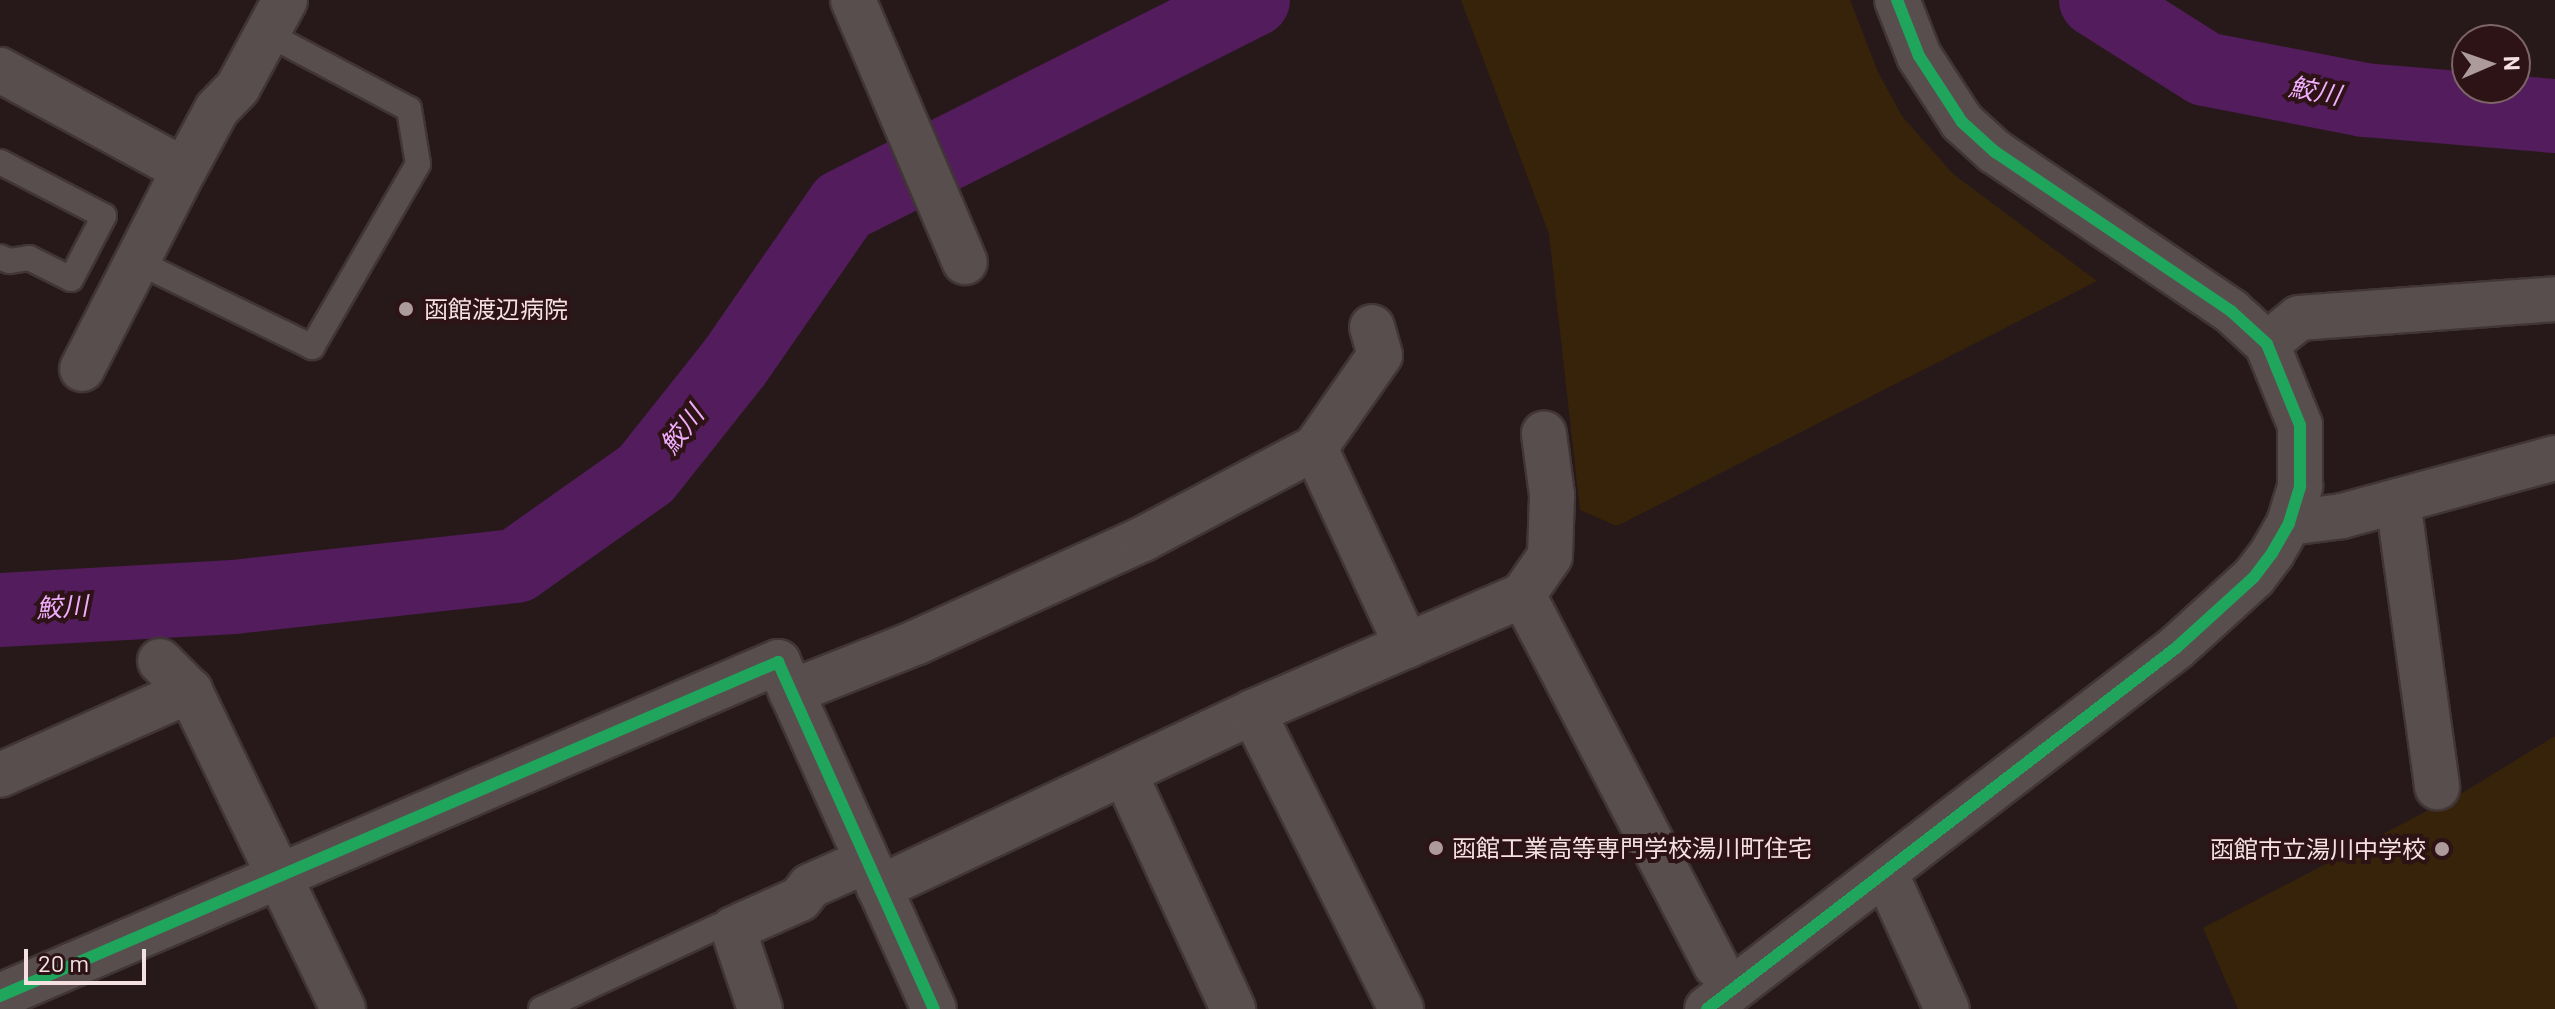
<!DOCTYPE html>
<html>
<head>
<meta charset="utf-8">
<style>
	body { margin:0 }
	#map { position:relative; width:2555px; height:1009px; overflow:hidden; background:#27191a; font-family:Barlow,"Noto Sans JP",sans-serif }
	div>[style] { position:absolute }
	.green>* { inset:0; background:#36230a }
	.river>* { height:74px; margin:-37px; padding:0 37px; transform-origin:37px; border-radius:37px; background:#531c5c }
	.roads { filter:drop-shadow(2px 0 #413536) drop-shadow(-2px 0 #413536) drop-shadow(0 2px #413536) drop-shadow(0 -2px #413536) }
	.service>* { height:24px; margin:-12px; padding:0 12px; transform-origin:12px; border-radius:12px; background:#594e4e }
	.minor>* { height:44px; margin:-22px; padding:0 22px; transform-origin:22px; border-radius:22px; background:#594e4e }
	.tertiary>* { height:44px; margin:-22px; padding:0 22px; transform-origin:22px; border-radius:22px; background:#594e4e }
	.cycleway>* { height:12px; margin:-6px; padding:0 6px; transform-origin:6px; border-radius:6px; background:#20a55d }
	.dots>* { width:22px; height:22px; translate:-50% -50%; box-sizing:border-box; border:4px solid #2d1315; border-radius:50% }
	span { translate:-50% -50%; white-space:nowrap; text-align:center; line-height:1.15; -webkit-text-stroke:8px #2d1315; paint-order:stroke }
	.poi-label { font-size:24px; color:#f5e1e1 }
	.left { translate:0 -50%; text-align:left }
	.right { translate:-100% -50%; text-align:right }
	.water-label { font-size:26px; color:#efadfb; font-style:italic }
	.north { position:absolute; left:2451px; top:24px; width:80px; height:80px; box-sizing:border-box; background:#2d1315; border:2px solid #7d6567; border-radius:50%; rotate:88deg; font-size:22px; font-weight:700; line-height:32px; text-align:center; color:#f5e1e1 }
	.north::after { content:''; display:block; margin:auto; width:28px; height:36px; background:#ad9b9b; clip-path:polygon(50% 0,100% 100%,50% 72%,0 100%) }
	.scale { position:absolute; left:24px; top:949px; width:122px; height:36px; box-sizing:border-box; border:4px solid #f5e1e1; border-top:0; padding-left:10px; font-size:24px; line-height:28px; white-space:nowrap; color:#f5e1e1; -webkit-text-stroke:6px #2d1315; paint-order:stroke }
</style>
</head>
<body>
<div id="map">
	<div class="green">
		<i style="clip-path:polygon(1461px 0,1850px 0,1878px 72px,1902px 116px,1953px 174px,2097px 281px,1617px 526px,1580px 510px,1549px 234px)"></i>
		<i style="clip-path:polygon(2555px 736px,2555px 1009px,2238px 1009px,2203px 928px,2469px 789px)"></i>
	</div>
	<div class="river">
		<i style="left:2096px;top:0;width:129px;rotate:32.3deg"></i>
		<i style="left:2205px;top:69px;width:162px;rotate:11deg"></i>
		<i style="left:2364px;top:100px;width:192px;rotate:4.8deg"></i>
		<i style="left:0;top:610px;width:234px;rotate:-3.2deg"></i>
		<i style="left:234px;top:597px;width:284px;rotate:-6.3deg"></i>
		<i style="left:516px;top:566px;width:159px;rotate:-35.3deg"></i>
		<i style="left:646px;top:474px;width:143px;rotate:-51.5deg"></i>
		<i style="left:735px;top:362px;width:190px;rotate:-55.3deg"></i>
		<i style="left:843px;top:206px;width:459px;rotate:-26.7deg"></i>
	</div>
	<div class="roads">
		<div class="service">
			<i style="left:0;top:162px;width:117px;rotate:27.4deg"></i>
			<i style="left:104px;top:216px;width:71px;rotate:117.6deg"></i>
			<i style="left:71px;top:279px;width:47px;rotate:-153.4deg"></i>
			<i style="left:29px;top:258px;width:20px;rotate:171deg"></i>
			<i style="left:9px;top:261px;width:10px;rotate:-156deg"></i>
			<i style="left:138px;top:262px;width:194px;rotate:26deg"></i>
			<i style="left:312px;top:347px;width:211px;rotate:-59.9deg"></i>
			<i style="left:418px;top:164px;width:56px;rotate:-99.3deg"></i>
			<i style="left:409px;top:109px;width:164px;rotate:-152deg"></i>
			<i style="left:541px;top:1009px;width:196px;rotate:-25deg"></i>
			<i style="left:719px;top:926px;width:14px;rotate:12deg"></i>
		</div>
		<div class="minor">
			<i style="left:853px;top:0;width:285px;rotate:66.9deg"></i>
			<i style="left:0;top:70px;width:209px;rotate:28.5deg"></i>
			<i style="left:184px;top:170px;width:69px;rotate:-61.6deg"></i>
			<i style="left:217px;top:109px;width:30px;rotate:-46deg"></i>
			<i style="left:238px;top:87px;width:99px;rotate:-61.6deg"></i>
			<i style="left:2267px;top:344px;width:41px;rotate:-39.1deg"></i>
			<i style="left:2299px;top:318px;width:257px;rotate:-4.2deg"></i>
			<i style="left:82px;top:369px;width:224px;rotate:-62.9deg"></i>
			<i style="left:1315px;top:448px;width:218px;rotate:65.1deg"></i>
			<i style="left:2398px;top:501px;width:289px;rotate:82.2deg"></i>
			<i style="left:2289px;top:523px;width:53px;rotate:-7.5deg"></i>
			<i style="left:2342px;top:516px;width:221px;rotate:-15.2deg"></i>
			<i style="left:1523px;top:595px;width:418px;rotate:62.5deg"></i>
			<i style="left:160px;top:661px;width:42px;rotate:45deg"></i>
			<i style="left:190px;top:691px;width:353px;rotate:64.3deg"></i>
			<i style="left:791px;top:692px;width:136px;rotate:-21.6deg"></i>
			<i style="left:917px;top:642px;width:248px;rotate:-24.5deg"></i>
			<i style="left:1143px;top:539px;width:195px;rotate:-27.9deg"></i>
			<i style="left:1315px;top:448px;width:113px;rotate:-55deg"></i>
			<i style="left:1380px;top:355px;width:29px;rotate:-106deg"></i>
			<i style="left:1253px;top:712px;width:332px;rotate:63.5deg"></i>
			<i style="left:1125px;top:774px;width:259px;rotate:65.3deg"></i>
			<i style="left:0;top:775px;width:208px;rotate:-23.9deg"></i>
			<i style="left:879px;top:888px;width:413px;rotate:-25.2deg"></i>
			<i style="left:1253px;top:712px;width:294px;rotate:-23.4deg"></i>
			<i style="left:1523px;top:595px;width:47px;rotate:-55.3deg"></i>
			<i style="left:1550px;top:556px;width:61px;rotate:-88.1deg"></i>
			<i style="left:1552px;top:495px;width:62px;rotate:-97.5deg"></i>
			<i style="left:0;top:996px;width:847px;rotate:-23.23deg"></i>
			<i style="left:778px;top:662px;width:380px;rotate:65.8deg"></i>
			<i style="left:760px;top:1009px;width:84px;rotate:-108.6deg"></i>
			<i style="left:733px;top:929px;width:73px;rotate:-24.1deg"></i>
			<i style="left:800px;top:899px;width:16px;rotate:-52deg"></i>
			<i style="left:810px;top:886px;width:61px;rotate:-24.1deg"></i>
		</div>
		<div class="tertiary">
			<i style="left:1885px;top:872px;width:150px;rotate:65.7deg"></i>
			<i style="left:1707px;top:1009px;width:592px;rotate:-37.59deg"></i>
			<i style="left:2176px;top:648px;width:105px;rotate:-42.3deg"></i>
			<i style="left:2254px;top:577px;width:30px;rotate:-53deg"></i>
			<i style="left:2272px;top:553px;width:34px;rotate:-60deg"></i>
			<i style="left:2289px;top:523px;width:39px;rotate:-73deg"></i>
			<i style="left:2300px;top:486px;width:61px;rotate:-90deg"></i>
			<i style="left:2300px;top:425px;width:87px;rotate:-112.2deg"></i>
			<i style="left:2267px;top:344px;width:49px;rotate:-137.5deg"></i>
			<i style="left:2231px;top:311px;width:285px;rotate:-146deg"></i>
			<i style="left:1995px;top:152px;width:45px;rotate:-137.7deg"></i>
			<i style="left:1962px;top:122px;width:79px;rotate:-123.1deg"></i>
			<i style="left:1919px;top:56px;width:60px;rotate:-111.4deg"></i>
		</div>
	</div>
	<div class="cycleway">
		<i style="left:0;top:996px;width:847px;rotate:-23.23deg"></i>
		<i style="left:778px;top:662px;width:380px;rotate:65.8deg"></i>
		<i style="left:1707px;top:1009px;width:592px;rotate:-37.59deg"></i>
		<i style="left:2176px;top:648px;width:105px;rotate:-42.3deg"></i>
		<i style="left:2254px;top:577px;width:30px;rotate:-53deg"></i>
		<i style="left:2272px;top:553px;width:34px;rotate:-60deg"></i>
		<i style="left:2289px;top:523px;width:39px;rotate:-73deg"></i>
		<i style="left:2300px;top:486px;width:61px;rotate:-90deg"></i>
		<i style="left:2300px;top:425px;width:87px;rotate:-112.2deg"></i>
		<i style="left:2267px;top:344px;width:49px;rotate:-137.5deg"></i>
		<i style="left:2231px;top:311px;width:285px;rotate:-146deg"></i>
		<i style="left:1995px;top:152px;width:45px;rotate:-137.7deg"></i>
		<i style="left:1962px;top:122px;width:79px;rotate:-123.1deg"></i>
		<i style="left:1919px;top:56px;width:60px;rotate:-111.4deg"></i>
	</div>
	<div class="dots">
		<i style="left:406px;top:309px;background:#ad9b9b"></i>
		<i style="left:1436px;top:848px;background:#ad9b9b"></i>
		<i style="left:2442px;top:849px;background:#ad9b9b"></i>
	</div>
	<div class="poi-label">
		<span class="left" style="left:424px;top:309px">函館渡辺病院</span>
		<span class="left" style="left:1452px;top:848px">函館工業高等専門学校湯川町住宅</span>
		<span class="right" style="left:2426px;top:849px">函館市立湯川中学校</span>
	</div>
	<div class="water-label">
		<span style="left:2315px;top:90px;rotate:11deg">鮫川</span>
		<span style="left:681px;top:429px;rotate:-52deg">鮫川</span>
		<span style="left:62px;top:606px;rotate:-3deg">鮫川</span>
	</div>
	<div class="north">N</div>
	<div class="scale">20 m</div>
</div>
</body>
</html>
